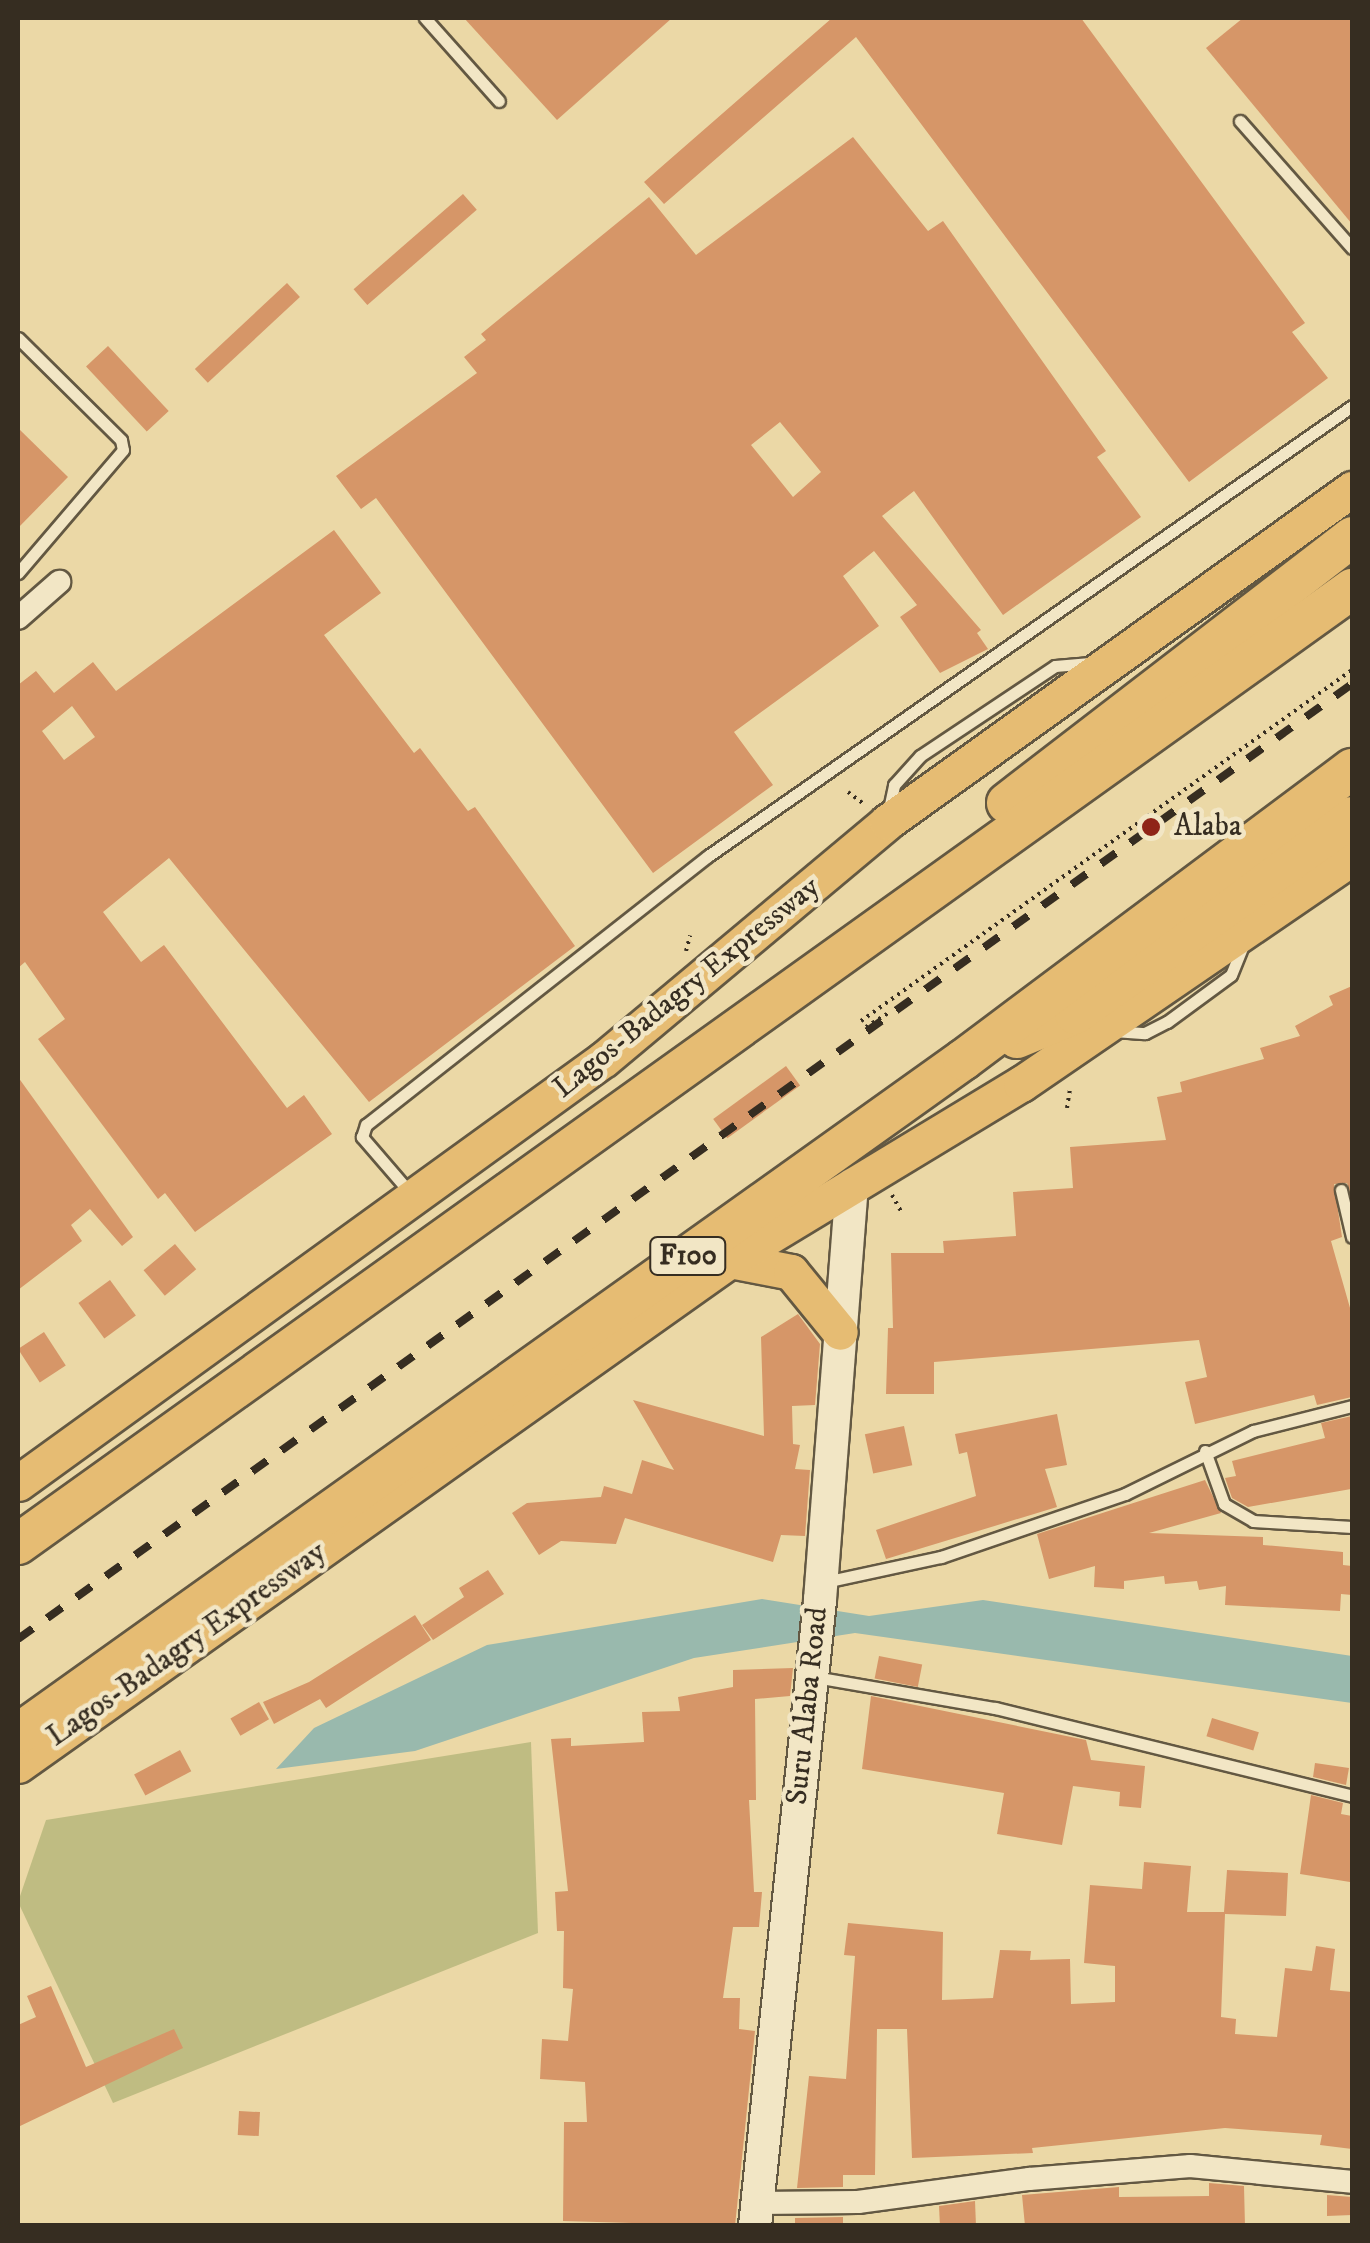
<!DOCTYPE html>
<html>
<head>
<meta charset="utf-8">
<style>
	body { margin:0 }
	#map { position:relative; width:1370px; height:2243px; overflow:hidden; background:#ebd8a6; font-family:"IM FELL DW Pica",serif }
	div>[style] { position:absolute }
	.green>* { inset:0; background:#bfbc82 }
	.water>* { inset:0; background:#99b9ad }
	.building>* { inset:0; background:#d69668; transform-origin:0 0 }
	.path>* { height:4px; margin-top:-2px; transform-origin:0; background:repeating-linear-gradient(90deg,#362d21 0 2.5px,transparent 0 7.5px) }
	.roads { filter:drop-shadow(2px 0 #635842) drop-shadow(-2px 0 #635842) drop-shadow(0 2px #635842) drop-shadow(0 -2px #635842) }
	.lane>* { height:11px; margin:-5.5px; padding:0 5.5px; transform-origin:5.5px; border-radius:5.5px; background:#f2e6c5 }
	.street>* { height:22px; margin:-11px; padding:0 11px; transform-origin:11px; border-radius:11px; background:#f2e6c5 }
	.secondary>* { height:32px; margin:-16px; padding:0 16px; transform-origin:16px; border-radius:16px; background:#f2e6c5 }
	.primary>* { height:35px; margin:-17.5px; padding:0 17.5px; transform-origin:17.5px; border-radius:17.5px; background:#e6bc73 }
	.highway>* { height:40px; margin:-20px; padding:0 20px; transform-origin:20px; border-radius:20px; background:#e6bc73 }
	.rail>* { height:8px; margin-top:-4px; transform-origin:0; background:repeating-linear-gradient(90deg,#362d21 0 18px,transparent 0 36px) }
	.dots>* { width:28px; height:28px; translate:-50% -50%; box-sizing:border-box; border:5px solid #f2e6c5; border-radius:50% }
	span { translate:-50% -50%; white-space:nowrap; text-align:center; line-height:1.15; -webkit-text-stroke:9px #f2e6c5; paint-order:stroke }
	.shield-label span { padding:2px 8px; background:#f2e6c5; border:2px solid; border-radius:8px; -webkit-text-stroke-width:0 }
	.shield-label { font-size:28px; color:#362d21; font-weight:700 }
	.poi-label { font-size:30px; color:#362d21 }
	.left { translate:0 -50%; text-align:left }
	.street-label { font-size:30px; color:#362d21 }
	.frame { position:absolute; inset:0; border:20px solid #362d21; pointer-events:none }
</style>
</head>
<body>
<div id="map">
	<div class="green">
		<i style="clip-path:polygon(531px 1742px,538px 1933px,113px 2103px,18px 1902px,46px 1820px)"></i>
	</div>
	<div class="water">
		<i style="clip-path:polygon(762px 1599px,869px 1616px,983px 1600px,1352px 1656px,1352px 1703px,855px 1633px,694px 1658px,415px 1751px,276px 1769px,314px 1728px,487px 1645px)"></i>
	</div>
	<div class="building">
		<i style="clip-path:polygon(464px 18px,672px 18px,557px 120px)"></i>
		<i style="clip-path:polygon(832px 18px,1081px 18px,1305px 323px,1292px 332px,1328px 378px,1189px 482px,856px 37px,664px 204px,644px 182px)"></i>
		<i style="clip-path:polygon(1243px 18px,1352px 18px,1352px 224px,1206px 48px)"></i>
		<i style="clip-path:polygon(evenodd,853px 137px,928px 231px,943px 221px,1106px 451px,1097px 457px,1141px 517px,1003px 615px,914px 491px,882px 516px,981px 630px,977px 633px,988px 649px,940px 673px,900px 617px,917px 605px,874px 551px,843px 576px,879px 626px,734px 732px,773px 785px,653px 873px,376px 498px,361px 509px,336px 476px,477px 373px,464px 357px,486px 340px,481px 334px,649px 197px,696px 255px,853px 137px,780px 422px,821px 472px,793px 497px,751px 445px,780px 422px)"></i>
		<i style="left:463px;top:194px;width:21px;height:145px;rotate:49deg"></i>
		<i style="left:287px;top:283px;width:19px;height:126px;rotate:47deg"></i>
		<i style="left:108px;top:346px;width:89px;height:30px;rotate:47deg"></i>
		<i style="clip-path:polygon(18px 428px,68px 477px,18px 528px)"></i>
		<i style="clip-path:polygon(evenodd,334px 530px,381px 593px,324px 635px,414px 753px,420px 748px,468px 811px,475px 807px,575px 946px,369px 1102px,169px 858px,103px 912px,141px 962px,164px 945px,287px 1108px,304px 1095px,332px 1134px,195px 1232px,165px 1193px,158px 1199px,38px 1039px,65px 1019px,25px 962px,18px 968px,18px 685px,36px 671px,54px 693px,93px 662px,116px 691px,334px 530px,72px 706px,95px 737px,64px 760px,42px 731px,72px 706px)"></i>
		<i style="clip-path:polygon(1352px 986px,1352px 1198px,1347px 1183px,1334px 1184px,1342px 1237px,1331px 1241px,1352px 1315px,1352px 1397px,1317px 1405px,1314px 1395px,1195px 1424px,1185px 1382px,1207px 1377px,1199px 1340px,934px 1362px,934px 1394px,886px 1394px,888px 1328px,893px 1328px,891px 1253px,944px 1253px,943px 1241px,1016px 1236px,1013px 1192px,1073px 1188px,1070px 1147px,1166px 1140px,1157px 1097px,1182px 1092px,1180px 1082px,1264px 1059px,1260px 1048px,1300px 1036px,1295px 1026px,1333px 1005px,1329px 996px)"></i>
		<i style="left:786px;top:1066px;width:24px;height:90px;rotate:54deg"></i>
		<i style="clip-path:polygon(18px 1077px,133px 1237px,122px 1246px,90px 1209px,71px 1225px,82px 1241px,18px 1290px)"></i>
		<i style="left:175px;top:1244px;width:33px;height:41px;rotate:50deg"></i>
		<i style="left:110px;top:1280px;width:44px;height:39px;rotate:54deg"></i>
		<i style="clip-path:polygon(798px 1314px,820px 1344px,815px 1405px,792px 1406px,793px 1444px,800px 1445px,795px 1469px,810px 1470px,805px 1536px,781px 1535px,773px 1562px,625px 1518px,616px 1544px,561px 1541px,539px 1555px,512px 1513px,527px 1503px,601px 1497px,604px 1486px,632px 1494px,642px 1460px,674px 1470px,633px 1400px,764px 1436px,761px 1337px)"></i>
		<i style="left:44px;top:1332px;width:40px;height:31px;rotate:57deg"></i>
		<i style="clip-path:polygon(1057px 1414px,1067px 1465px,1045px 1469px,1057px 1507px,886px 1559px,876px 1530px,976px 1496px,967px 1452px,959px 1454px,955px 1434px)"></i>
		<i style="clip-path:polygon(1352px 1416px,1351px 1489px,1248px 1507px,1232px 1498px,1225px 1478px,1236px 1476px,1232px 1461px,1325px 1438px,1321px 1423px)"></i>
		<i style="left:904px;top:1426px;width:40px;height:40px;rotate:78deg"></i>
		<i style="clip-path:polygon(1205px 1480px,1221px 1513px,1149px 1533px,1263px 1537px,1263px 1545px,1343px 1552px,1343px 1565px,1352px 1566px,1352px 1595px,1341px 1594px,1340px 1611px,1225px 1605px,1226px 1586px,1199px 1590px,1197px 1581px,1165px 1584px,1164px 1576px,1124px 1581px,1124px 1589px,1094px 1587px,1095px 1566px,1049px 1579px,1037px 1534px)"></i>
		<i style="clip-path:polygon(488px 1570px,504px 1594px,433px 1640px,422px 1625px,464px 1597px,459px 1588px)"></i>
		<i style="clip-path:polygon(415px 1615px,431px 1640px,326px 1708px,320px 1699px,274px 1724px,263px 1702px,309px 1682px)"></i>
		<i style="left:879px;top:1656px;width:44px;height:23px;rotate:11deg"></i>
		<i style="clip-path:polygon(793px 1668px,790px 1696px,755px 1699px,756px 1800px,749px 1800px,754px 1892px,762px 1892px,759px 1927px,733px 1927px,723px 1998px,740px 1998px,739px 2029px,755px 2031px,735px 2226px,563px 2221px,564px 2122px,587px 2122px,585px 2082px,540px 2079px,542px 2039px,568px 2041px,573px 1989px,563px 1988px,564px 1931px,557px 1931px,555px 1892px,568px 1891px,551px 1739px,571px 1738px,571px 1746px,644px 1742px,642px 1712px,680px 1711px,678px 1697px,733px 1687px,733px 1670px)"></i>
		<i style="clip-path:polygon(871px 1696px,1086px 1740px,1091px 1760px,1145px 1766px,1141px 1808px,1119px 1806px,1120px 1792px,1073px 1786px,1062px 1845px,997px 1834px,1004px 1793px,862px 1769px)"></i>
		<i style="left:259px;top:1702px;width:20px;height:33px;rotate:60deg"></i>
		<i style="left:1212px;top:1718px;width:49px;height:19px;rotate:17deg"></i>
		<i style="left:180px;top:1750px;width:24px;height:52px;rotate:62deg"></i>
		<i style="clip-path:polygon(1315px 1763px,1349px 1768px,1346px 1785px,1313px 1777px)"></i>
		<i style="clip-path:polygon(1311px 1795px,1343px 1803px,1341px 1814px,1352px 1816px,1350px 1882px,1300px 1874px)"></i>
		<i style="clip-path:polygon(1144px 1862px,1191px 1866px,1187px 1912px,1224px 1912px,1227px 1870px,1288px 1873px,1286px 1916px,1225px 1914px,1221px 2017px,1236px 2019px,1235px 2034px,1277px 2037px,1285px 1968px,1312px 1971px,1316px 1946px,1335px 1949px,1330px 1990px,1352px 1992px,1352px 2149px,1320px 2145px,1322px 2135px,1225px 2128px,1032px 2148px,1033px 2153px,912px 2158px,907px 2029px,877px 2029px,875px 2175px,843px 2175px,843px 2187px,797px 2188px,809px 2076px,846px 2079px,855px 1956px,844px 1955px,848px 1923px,943px 1932px,942px 2000px,993px 1998px,1000px 1950px,1031px 1951px,1030px 1960px,1070px 1959px,1071px 2004px,1115px 2002px,1115px 1966px,1084px 1963px,1090px 1885px,1142px 1889px)"></i>
		<i style="clip-path:polygon(51px 1986px,86px 2067px,174px 2029px,183px 2048px,18px 2127px,18px 2025px,36px 2017px,27px 1996px)"></i>
		<i style="left:239px;top:2111px;width:21px;height:24px;rotate:3deg"></i>
		<i style="clip-path:polygon(1209px 2183px,1244px 2186px,1245px 2226px,1025px 2226px,1022px 2195px,1119px 2187px,1119px 2197px,1209px 2196px)"></i>
		<i style="clip-path:polygon(1327px 2195px,1352px 2197px,1352px 2215px,1327px 2216px)"></i>
		<i style="clip-path:polygon(975px 2201px,976px 2226px,940px 2226px,939px 2206px)"></i>
		<i style="clip-path:polygon(843px 2217px,843px 2225px,795px 2224px,795px 2218px)"></i>
	</div>
	<div class="path">
		<i style="left:848px;top:792px;width:20px;rotate:37deg"></i>
		<i style="left:686px;top:951px;width:16px;rotate:-75deg"></i>
		<i style="left:861px;top:1021px;width:604px;rotate:-35.56deg"></i>
		<i style="left:866px;top:1027px;width:28px;rotate:-32deg"></i>
		<i style="left:1067px;top:1108px;width:20px;rotate:-81deg"></i>
		<i style="left:892px;top:1195px;width:21px;rotate:61deg"></i>
	</div>
	<div class="roads">
		<div class="lane">
			<i style="left:425px;top:18px;width:111px;rotate:48.3deg"></i>
			<i style="left:1240px;top:121px;width:169px;rotate:48.6deg"></i>
			<i style="left:18px;top:338px;width:145px;rotate:44.7deg"></i>
			<i style="left:121px;top:440px;width:10px;rotate:79deg"></i>
			<i style="left:123px;top:450px;width:162px;rotate:130.5deg"></i>
			<i style="left:889px;top:809px;width:25px;rotate:-78deg"></i>
			<i style="left:894px;top:785px;width:39px;rotate:-48deg"></i>
			<i style="left:920px;top:756px;width:162px;rotate:-33.7deg"></i>
			<i style="left:1055px;top:666px;width:35px;rotate:-5deg"></i>
			<i style="left:1114px;top:1031px;width:31px;rotate:4deg"></i>
			<i style="left:1145px;top:1033px;width:25px;rotate:-27deg"></i>
			<i style="left:1167px;top:1022px;width:79px;rotate:-36.3deg"></i>
			<i style="left:1231px;top:975px;width:35px;rotate:-68deg"></i>
			<i style="left:1341px;top:1190px;width:48px;rotate:76.8deg"></i>
			<i style="left:412px;top:1195px;width:77px;rotate:-130.8deg"></i>
			<i style="left:362px;top:1137px;width:13px;rotate:-72deg"></i>
			<i style="left:366px;top:1125px;width:435px;rotate:-38.2deg"></i>
			<i style="left:708px;top:856px;width:786px;rotate:-34.94deg"></i>
			<i style="left:1205px;top:1451px;width:56px;rotate:70.3deg"></i>
			<i style="left:1224px;top:1504px;width:34px;rotate:30deg"></i>
			<i style="left:1253px;top:1521px;width:99px;rotate:3.5deg"></i>
			<i style="left:825px;top:1582px;width:119px;rotate:-12.2deg"></i>
			<i style="left:941px;top:1557px;width:194px;rotate:-18.9deg"></i>
			<i style="left:1125px;top:1494px;width:143px;rotate:-26.2deg"></i>
			<i style="left:1253px;top:1431px;width:102px;rotate:-14.2deg"></i>
			<i style="left:815px;top:1677px;width:183px;rotate:9.8deg"></i>
			<i style="left:995px;top:1708px;width:368px;rotate:13.8deg"></i>
		</div>
		<div class="street">
			<i style="left:18px;top:618px;width:55px;rotate:-41.3deg"></i>
			<i style="left:757px;top:2203px;width:101px;rotate:-0.6deg"></i>
			<i style="left:858px;top:2202px;width:173px;rotate:-7.7deg"></i>
			<i style="left:1029px;top:2179px;width:162px;rotate:-4.6deg"></i>
			<i style="left:1190px;top:2166px;width:163px;rotate:5.6deg"></i>
		</div>
		<div class="secondary">
			<i style="left:755px;top:2226px;width:629px;rotate:-84.07deg"></i>
			<i style="left:820px;top:1600px;width:416px;rotate:-85.6deg"></i>
		</div>
		<div class="primary">
			<i style="left:730px;top:1260px;width:62px;rotate:11.1deg"></i>
			<i style="left:791px;top:1272px;width:77px;rotate:50.8deg"></i>
			<i style="left:18px;top:1483px;width:723px;rotate:-35.89deg"></i>
			<i style="left:604px;top:1059px;width:369px;rotate:-39.9deg"></i>
			<i style="left:887px;top:822px;width:572px;rotate:-35.61deg"></i>
			<i style="left:18px;top:1765px;width:873px;rotate:-35.35deg"></i>
			<i style="left:730px;top:1260px;width:340px;rotate:-31.2deg"></i>
			<i style="left:1021px;top:1084px;width:401px;rotate:-34.4deg"></i>
		</div>
		<div class="highway">
			<i style="left:1007px;top:803px;width:436px;rotate:-37.6deg"></i>
			<i style="left:1017px;top:1038px;width:63px;rotate:-22.5deg"></i>
			<i style="left:1075px;top:1014px;width:340px;rotate:-35.4deg"></i>
			<i style="left:18px;top:1544px;width:1641px;rotate:-35.6deg"></i>
			<i style="left:18px;top:1734px;width:1161px;rotate:-35.5deg"></i>
			<i style="left:963px;top:1060px;width:486px;rotate:-36.8deg"></i>
		</div>
	</div>
	<div class="rail">
		<i style="left:18px;top:1639px;width:1641px;rotate:-35.6deg"></i>
	</div>
	<div class="dots">
		<i style="left:1151px;top:827px;background:#8f2418"></i>
	</div>
	<div class="shield-label">
		<span style="left:688px;top:1256px">F100</span>
	</div>
	<div class="poi-label">
		<span class="left" style="left:1174px;top:827px">Alaba</span>
	</div>
	<div class="street-label">
		<span style="left:687px;top:988px;rotate:-39deg">Lagos-Badagry Expressway</span>
		<span style="left:187px;top:1645px;rotate:-35deg">Lagos-Badagry Expressway</span>
		<span style="left:808px;top:1706px;rotate:-84deg">Suru Alaba Road</span>
	</div>
	<div class="frame"></div>
</div>
</body>
</html>
